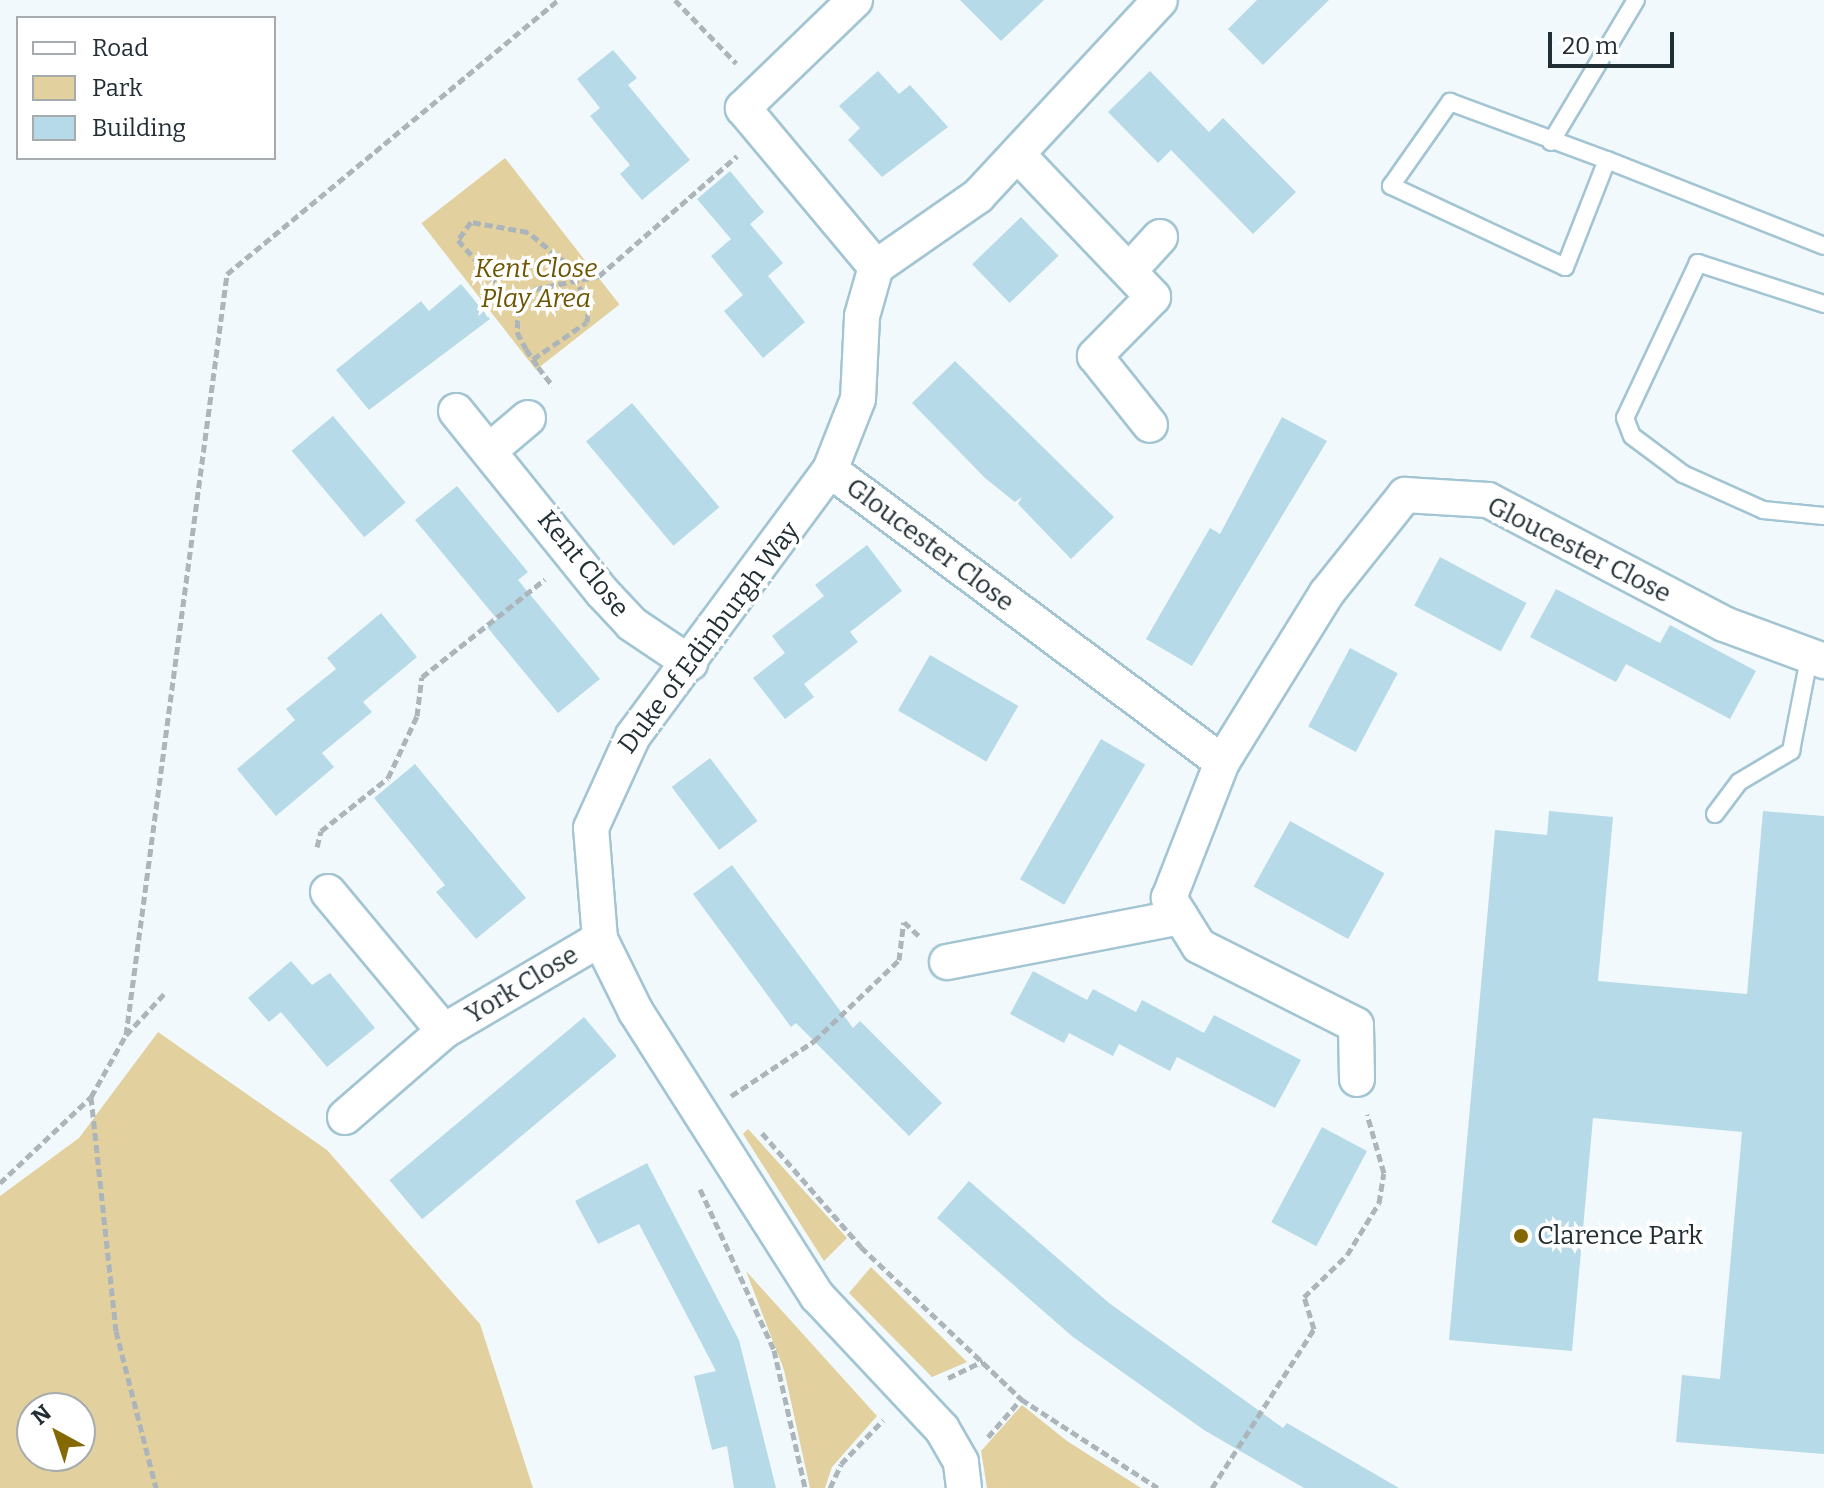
<!DOCTYPE html>
<html>
<head>
<meta charset="utf-8">
<style>
	body { margin:0 }
	#map { position:relative; width:1824px; height:1488px; overflow:hidden; background:#f2f9fc; font-family:Bitter,serif }
	div>[style] { position:absolute }
	.green>* { inset:0; background:#e2d09e; transform-origin:0 0 }
	.building>* { inset:0; background:#b7dae8; transform-origin:0 0 }
	.path>* { height:5px; margin-top:-2.5px; transform-origin:0; background:repeating-linear-gradient(90deg,#acb5b9 0 8px,transparent 0 12px) }
	.roads { filter:drop-shadow(2px 0 #a3c5d3) drop-shadow(-2px 0 #a3c5d3) drop-shadow(0 2px #a3c5d3) drop-shadow(0 -2px #a3c5d3) }
	.service>* { height:16px; margin:-8px; padding:0 8px; transform-origin:8px; border-radius:8px; background:#fff }
	.minor>* { height:34px; margin:-17px; padding:0 17px; transform-origin:17px; border-radius:17px; background:#fff }
	.dots>* { width:22px; height:22px; translate:-50% -50%; box-sizing:border-box; border:4px solid #fff; border-radius:50% }
	span { translate:-50% -50%; white-space:nowrap; text-align:center; line-height:1.15; -webkit-text-stroke:7px #fff; paint-order:stroke }
	.park-label { font-size:26px; color:#6c5500; font-style:italic }
	.street-label { font-size:26px; color:#212e34 }
	.poi-label { font-size:26px; color:#212e34 }
	.left { translate:0 -50%; text-align:left }
	.legend { position:absolute; left:16px; top:16px; width:260px; height:144px; box-sizing:border-box; background:#fff; border:2px solid #a6abae; margin:0; padding:10px 14px; list-style:none; font-size:24px; color:#212e34 }
	.legend li { display:flex; align-items:center; gap:16px; height:40px }
	.legend b { width:40px; border:2px solid #a6abae }
	.north { position:absolute; left:16px; top:1392px; width:80px; height:80px; box-sizing:border-box; background:#fff; border:2px solid #a6abae; border-radius:50%; rotate:320deg; font-size:22px; font-weight:700; line-height:32px; text-align:center; color:#212e34 }
	.north::after { content:''; display:block; margin:auto; width:28px; height:36px; background:#846801; clip-path:polygon(50% 0,100% 100%,50% 72%,0 100%) }
	.scale { position:absolute; left:1548px; top:32px; width:126px; height:36px; box-sizing:border-box; border:4px solid #212e34; border-top:0; padding-left:10px; font-size:24px; line-height:28px; white-space:nowrap; color:#212e34; -webkit-text-stroke:6px #fff; paint-order:stroke }
</style>
</head>
<body>
<div id="map">
	<div class="green">
		<i style="left:505px;top:158px;width:186px;height:106px;rotate:52deg"></i>
		<i style="clip-path:polygon(evenodd,158px 1032px,327px 1150px,480px 1324px,533px 1488px,0 1488px,0 1196px,79px 1138px,158px 1032px,32px 1408px,80px 1408px,80px 1456px,32px 1456px,32px 1408px)"></i>
		<i style="clip-path:polygon(748px 1129px,847px 1238px,824px 1261px,743px 1134px)"></i>
		<i style="clip-path:polygon(871px 1267px,967px 1362px,932px 1377px,849px 1293px)"></i>
		<i style="clip-path:polygon(746px 1271px,877px 1416px,832px 1467px,825px 1488px,810px 1488px,784px 1370px)"></i>
		<i style="clip-path:polygon(1022px 1405px,1067px 1441px,1141px 1488px,987px 1488px,981px 1451px)"></i>
	</div>
	<div class="building">
		<i style="clip-path:polygon(960px 0,1044px 0,1001px 41px)"></i>
		<i style="clip-path:polygon(1257px 0,1329px 0,1263px 65px,1228px 29px)"></i>
		<i style="clip-path:polygon(613px 50px,637px 78px,628px 85px,690px 160px,642px 200px,620px 174px,630px 165px,590px 116px,600px 108px,577px 79px)"></i>
		<i style="clip-path:polygon(878px 71px,899px 94px,910px 85px,948px 127px,882px 177px,848px 140px,860px 128px,839px 106px)"></i>
		<i style="clip-path:polygon(1150px 71px,1209px 132px,1223px 118px,1296px 192px,1253px 234px,1171px 150px,1158px 163px,1108px 112px)"></i>
		<i style="clip-path:polygon(730px 171px,764px 212px,750px 224px,783px 263px,768px 276px,805px 322px,763px 358px,724px 311px,743px 295px,711px 256px,731px 239px,697px 199px)"></i>
		<i style="left:1021px;top:217px;width:54px;height:68px;rotate:46deg"></i>
		<i style="clip-path:polygon(461px 284px,490px 319px,369px 410px,336px 370px,421px 301px,429px 311px)"></i>
		<i style="clip-path:polygon(955px 361px,1114px 517px,1071px 559px,1018px 504px,1022px 497px,1015px 502px,985px 478px,912px 403px)"></i>
		<i style="left:632px;top:403px;width:136px;height:60px;rotate:50deg"></i>
		<i style="left:333px;top:416px;width:113px;height:54px;rotate:50deg"></i>
		<i style="clip-path:polygon(1282px 417px,1327px 441px,1192px 666px,1146px 639px,1210px 528px,1220px 534px)"></i>
		<i style="clip-path:polygon(457px 486px,528px 572px,518px 580px,600px 679px,558px 713px,487px 627px,497px 619px,415px 520px)"></i>
		<i style="clip-path:polygon(867px 545px,902px 591px,850px 632px,858px 642px,804px 684px,814px 697px,785px 719px,753px 678px,785px 653px,772px 636px,824px 596px,815px 585px)"></i>
		<i style="left:1440px;top:557px;width:98px;height:55px;rotate:28deg"></i>
		<i style="clip-path:polygon(1556px 589px,1660px 643px,1670px 625px,1756px 671px,1730px 719px,1626px 664px,1616px 682px,1530px 637px)"></i>
		<i style="clip-path:polygon(381px 613px,417px 657px,363px 702px,372px 712px,322px 753px,334px 767px,276px 816px,237px 769px,295px 720px,286px 709px,336px 669px,327px 658px)"></i>
		<i style="left:1350px;top:648px;width:54px;height:89px;rotate:28deg"></i>
		<i style="left:930px;top:655px;width:102px;height:64px;rotate:30deg"></i>
		<i style="left:1101px;top:739px;width:51px;height:162px;rotate:30deg"></i>
		<i style="left:710px;top:758px;width:79px;height:48px;rotate:53deg"></i>
		<i style="clip-path:polygon(415px 764px,526px 898px,476px 939px,436px 892px,445px 885px,374px 798px)"></i>
		<i style="clip-path:polygon(1549px 811px,1613px 817px,1598px 981px,1747px 994px,1763px 811px,1824px 816px,1824px 1454px,1676px 1442px,1682px 1375px,1720px 1379px,1742px 1132px,1593px 1118px,1572px 1351px,1449px 1340px,1495px 830px,1547px 835px)"></i>
		<i style="left:1290px;top:821px;width:108px;height:75px;rotate:29deg"></i>
		<i style="clip-path:polygon(732px 865px,853px 1028px,860px 1021px,942px 1103px,909px 1136px,796px 1023px,791px 1027px,693px 894px)"></i>
		<i style="clip-path:polygon(291px 961px,312px 985px,330px 973px,375px 1028px,327px 1067px,281px 1012px,269px 1022px,248px 998px)"></i>
		<i style="clip-path:polygon(1033px 971px,1087px 1000px,1093px 989px,1136px 1012px,1142px 1000px,1204px 1033px,1214px 1015px,1301px 1060px,1275px 1108px,1177px 1057px,1170px 1071px,1119px 1044px,1113px 1056px,1069px 1033px,1064px 1043px,1010px 1014px)"></i>
		<i style="left:584px;top:1017px;width:51px;height:254px;rotate:50deg"></i>
		<i style="left:1322px;top:1127px;width:51px;height:108px;rotate:28deg"></i>
		<i style="clip-path:polygon(647px 1163px,739px 1340px,776px 1488px,734px 1488px,727px 1446px,712px 1450px,694px 1376px,716px 1371px,639px 1224px,598px 1244px,575px 1201px)"></i>
		<i style="clip-path:polygon(969px 1181px,1109px 1303px,1283px 1428px,1287px 1423px,1399px 1488px,1304px 1488px,1204px 1430px,1073px 1337px,937px 1218px)"></i>
	</div>
	<div class="path">
		<i style="left:675px;top:0;width:88px;rotate:45.9deg"></i>
		<i style="left:518px;top:308px;width:25px;rotate:-48deg"></i>
		<i style="left:535px;top:289px;width:65px;rotate:-11.5deg"></i>
		<i style="left:599px;top:276px;width:183px;rotate:-41deg"></i>
		<i style="left:533px;top:359px;width:65px;rotate:-34.4deg"></i>
		<i style="left:587px;top:322px;width:18px;rotate:-84deg"></i>
		<i style="left:589px;top:304px;width:47px;rotate:-119.3deg"></i>
		<i style="left:566px;top:263px;width:49px;rotate:-140.8deg"></i>
		<i style="left:528px;top:232px;width:58px;rotate:-170deg"></i>
		<i style="left:471px;top:222px;width:22px;rotate:126deg"></i>
		<i style="left:458px;top:240px;width:91px;rotate:48.6deg"></i>
		<i style="left:518px;top:308px;width:24px;rotate:92deg"></i>
		<i style="left:517px;top:332px;width:19px;rotate:62deg"></i>
		<i style="left:526px;top:349px;width:22px;rotate:56deg"></i>
		<i style="left:538px;top:367px;width:24px;rotate:52deg"></i>
		<i style="left:317px;top:847px;width:16px;rotate:-76deg"></i>
		<i style="left:321px;top:831px;width:85px;rotate:-38.3deg"></i>
		<i style="left:388px;top:778px;width:68px;rotate:-64.9deg"></i>
		<i style="left:417px;top:716px;width:39px;rotate:-83deg"></i>
		<i style="left:422px;top:677px;width:157px;rotate:-38.5deg"></i>
		<i style="left:126px;top:1035px;width:768px;rotate:-82.44deg"></i>
		<i style="left:227px;top:274px;width:430px;rotate:-39.6deg"></i>
		<i style="left:731px;top:1096px;width:100px;rotate:-33.5deg"></i>
		<i style="left:814px;top:1041px;width:117px;rotate:-43.6deg"></i>
		<i style="left:899px;top:960px;width:38px;rotate:-83deg"></i>
		<i style="left:904px;top:922px;width:23px;rotate:43deg"></i>
		<i style="left:91px;top:1097px;width:235px;rotate:83.9deg"></i>
		<i style="left:116px;top:1331px;width:162px;rotate:75.7deg"></i>
		<i style="left:762px;top:1133px;width:151px;rotate:49deg"></i>
		<i style="left:861px;top:1247px;width:221px;rotate:43.5deg"></i>
		<i style="left:1021px;top:1399px;width:163px;rotate:33deg"></i>
		<i style="left:0;top:1183px;width:125px;rotate:-43.4deg"></i>
		<i style="left:91px;top:1097px;width:71px;rotate:-60.6deg"></i>
		<i style="left:126px;top:1035px;width:56px;rotate:-47.2deg"></i>
		<i style="left:700px;top:1189px;width:177px;rotate:65.3deg"></i>
		<i style="left:774px;top:1350px;width:141px;rotate:77.3deg"></i>
		<i style="left:948px;top:1378px;width:39px;rotate:-26deg"></i>
		<i style="left:988px;top:1437px;width:50px;rotate:-49deg"></i>
		<i style="left:830px;top:1488px;width:26px;rotate:-65deg"></i>
		<i style="left:841px;top:1464px;width:61px;rotate:-46.3deg"></i>
		<i style="left:1212px;top:1488px;width:189px;rotate:-57.3deg"></i>
		<i style="left:1314px;top:1329px;width:34px;rotate:-107deg"></i>
		<i style="left:1304px;top:1297px;width:60px;rotate:-44.3deg"></i>
		<i style="left:1347px;top:1255px;width:61px;rotate:-58.4deg"></i>
		<i style="left:1379px;top:1203px;width:30px;rotate:-81deg"></i>
		<i style="left:1384px;top:1173px;width:61px;rotate:-106.1deg"></i>
	</div>
	<div class="roads">
		<div class="service">
			<i style="left:1551px;top:142px;width:165px;rotate:-59.1deg"></i>
			<i style="left:1607px;top:160px;width:115px;rotate:111.4deg"></i>
			<i style="left:1565px;top:267px;width:192px;rotate:-155deg"></i>
			<i style="left:1391px;top:186px;width:103px;rotate:-54.9deg"></i>
			<i style="left:1450px;top:102px;width:167px;rotate:20.3deg"></i>
			<i style="left:1607px;top:160px;width:233px;rotate:21.6deg"></i>
			<i style="left:1824px;top:304px;width:133px;rotate:-162deg"></i>
			<i style="left:1698px;top:263px;width:171px;rotate:115.2deg"></i>
			<i style="left:1625px;top:418px;width:19px;rotate:69deg"></i>
			<i style="left:1632px;top:436px;width:64px;rotate:36.7deg"></i>
			<i style="left:1683px;top:474px;width:88px;rotate:24.2deg"></i>
			<i style="left:1763px;top:510px;width:61px;rotate:5.6deg"></i>
			<i style="left:1715px;top:814px;width:40px;rotate:-53deg"></i>
			<i style="left:1739px;top:782px;width:61px;rotate:-30.8deg"></i>
			<i style="left:1791px;top:751px;width:95px;rotate:-79deg"></i>
		</div>
		<div class="minor">
			<i style="left:855px;top:0;width:156px;rotate:136deg"></i>
			<i style="left:743px;top:108px;width:207px;rotate:50.1deg"></i>
			<i style="left:1018px;top:155px;width:196px;rotate:46.4deg"></i>
			<i style="left:1153px;top:297px;width:83px;rotate:134.5deg"></i>
			<i style="left:1095px;top:356px;width:88px;rotate:51.4deg"></i>
			<i style="left:1129px;top:271px;width:46px;rotate:-47.6deg"></i>
			<i style="left:456px;top:411px;width:234px;rotate:51.1deg"></i>
			<i style="left:603px;top:593px;width:42px;rotate:46.9deg"></i>
			<i style="left:632px;top:624px;width:70px;rotate:33.9deg"></i>
			<i style="left:489px;top:451px;width:51px;rotate:-40.2deg"></i>
			<i style="left:830px;top:470px;width:489px;rotate:36.7deg"></i>
			<i style="left:328px;top:892px;width:181px;rotate:50.2deg"></i>
			<i style="left:947px;top:962px;width:238px;rotate:-10.9deg"></i>
			<i style="left:1357px;top:1079px;width:54px;rotate:-91.1deg"></i>
			<i style="left:1356px;top:1025px;width:176px;rotate:-153.3deg"></i>
			<i style="left:1199px;top:946px;width:57px;rotate:-122deg"></i>
			<i style="left:1169px;top:898px;width:146px;rotate:-68.7deg"></i>
			<i style="left:1222px;top:762px;width:198px;rotate:-58.2deg"></i>
			<i style="left:1326px;top:594px;width:127px;rotate:-51.4deg"></i>
			<i style="left:1405px;top:495px;width:83px;rotate:3.4deg"></i>
			<i style="left:1488px;top:500px;width:267px;rotate:27.7deg"></i>
			<i style="left:1724px;top:624px;width:107px;rotate:20.3deg"></i>
			<i style="left:345px;top:1117px;width:131px;rotate:-41deg"></i>
			<i style="left:444px;top:1031px;width:181px;rotate:-30.5deg"></i>
			<i style="left:964px;top:1488px;width:26px;rotate:-97deg"></i>
			<i style="left:961px;top:1462px;width:38px;rotate:-120deg"></i>
			<i style="left:942px;top:1429px;width:183px;rotate:-133.2deg"></i>
			<i style="left:817px;top:1296px;width:337px;rotate:-122.5deg"></i>
			<i style="left:636px;top:1012px;width:81px;rotate:-116.3deg"></i>
			<i style="left:600px;top:939px;width:111px;rotate:-94.6deg"></i>
			<i style="left:591px;top:828px;width:101px;rotate:-65.5deg"></i>
			<i style="left:633px;top:736px;width:331px;rotate:-53.5deg"></i>
			<i style="left:830px;top:470px;width:76px;rotate:-68.5deg"></i>
			<i style="left:858px;top:399px;width:83px;rotate:-87.2deg"></i>
			<i style="left:862px;top:316px;width:51px;rotate:-74.1deg"></i>
			<i style="left:876px;top:267px;width:124px;rotate:-34.8deg"></i>
			<i style="left:978px;top:196px;width:267px;rotate:-47.1deg"></i>
		</div>
	</div>
	<div class="dots">
		<i style="left:1521px;top:1236px;background:#846801"></i>
	</div>
	<div class="park-label">
		<span style="left:536px;top:284px">Kent Close<br>Play Area</span>
	</div>
	<div class="street-label">
		<span style="left:930px;top:545px;rotate:37deg">Gloucester Close</span>
		<span style="left:1579px;top:550px;rotate:27deg">Gloucester Close</span>
		<span style="left:583px;top:564px;rotate:51deg">Kent Close</span>
		<span style="left:709px;top:638px;rotate:-53deg">Duke of Edinburgh Way</span>
		<span style="left:522px;top:985px;rotate:-31deg">York Close</span>
	</div>
	<div class="poi-label">
		<span class="left" style="left:1537px;top:1236px">Clarence Park</span>
	</div>
	<ul class="legend">
	<li><b style="height:10px;background:#fff"></b>Road</li>
	<li><b style="height:22px;background:#e2d09e"></b>Park</li>
	<li><b style="height:22px;background:#b7dae8"></b>Building</li>
	</ul>
	<div class="north">N</div>
	<div class="scale">20 m</div>
</div>
</body>
</html>
